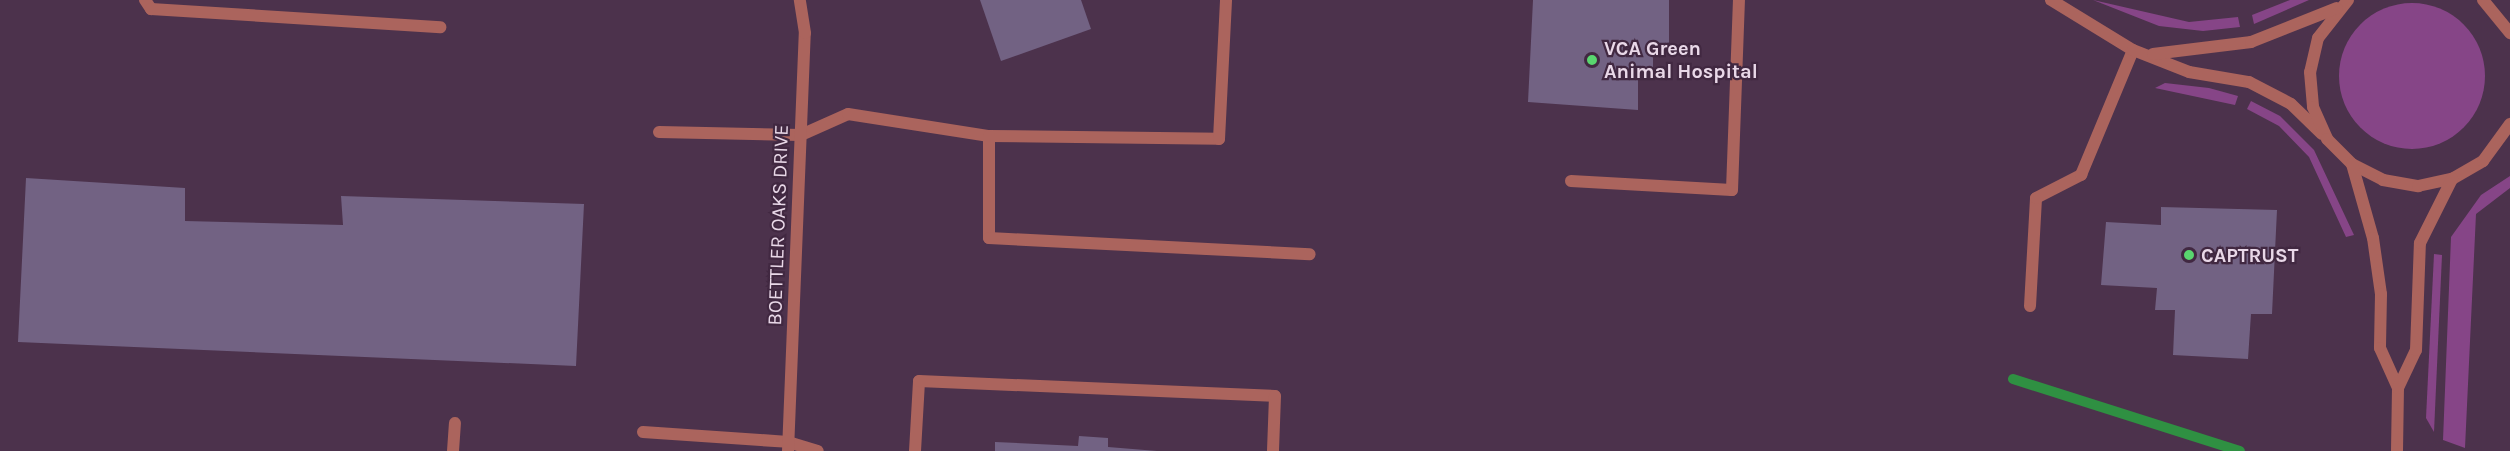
<!DOCTYPE html>
<html>
<head>
<meta charset="utf-8">
<style>
	body { margin:0 }
	#map { position:relative; width:2510px; height:451px; overflow:hidden; background:#4c324c; font-family:Karla,sans-serif }
	div>[style] { position:absolute }
	.green>* { inset:0; background:#864587 }
	.round { border-radius:50% }
	.stream>* { height:10px; margin:-5px; padding:0 5px; transform-origin:5px; border-radius:5px; background:#2f9042 }
	.building>* { inset:0; background:#726283 }
	.service>* { height:12px; margin:-6px; padding:0 6px; transform-origin:6px; border-radius:6px; background:#ab645d }
	.minor>* { height:12px; margin:-6px; padding:0 6px; transform-origin:6px; border-radius:6px; background:#ab645d }
	.dots>* { width:16px; height:16px; translate:-50% -50%; box-sizing:border-box; border:3px solid #412841; border-radius:50% }
	span { translate:-50% -50%; white-space:nowrap; text-align:center; line-height:1.15; -webkit-text-stroke:4.5px #412841; paint-order:stroke }
	.poi-label { font-size:20px; color:#e9d8e8; font-weight:700 }
	.left { translate:0 -50%; text-align:left }
	.street-label { font-size:20px; color:#e9d8e8 }
</style>
</head>
<body>
<div id="map">
	<div class="green">
		<i style="clip-path:polygon(2093px 0,2189px 22px,2238px 17px,2240px 27px,2203px 31px,2159px 26px)"></i>
		<i style="clip-path:polygon(2290px 0,2309px 0,2254px 24px,2252px 15px)"></i>
		<i class="round" style="left:2339px;top:3px;width:146px;height:146px"></i>
		<i style="clip-path:polygon(2165px 83px,2209px 88px,2238px 96px,2235px 105px,2155px 88px)"></i>
		<i style="clip-path:polygon(2251px 101px,2280px 116px,2314px 150px,2354px 235px,2346px 237px,2309px 157px,2279px 126px,2247px 109px)"></i>
		<i style="clip-path:polygon(2510px 176px,2510px 188px,2476px 214px,2465px 448px,2443px 440px,2451px 237px,2481px 195px)"></i>
		<i style="clip-path:polygon(2434px 254px,2442px 255px,2434px 432px,2426px 418px)"></i>
	</div>
	<div class="stream">
		<i style="left:2013px;top:379px;width:238px;rotate:17.6deg"></i>
	</div>
	<div class="building">
		<i style="clip-path:polygon(980px 0,1081px 0,1091px 29px,1001px 61px)"></i>
		<i style="clip-path:polygon(1533px 0,1669px 0,1669px 47px,1653px 47px,1653px 72px,1638px 72px,1638px 110px,1528px 102px)"></i>
		<i style="clip-path:polygon(26px 178px,185px 188px,185px 221px,343px 225px,341px 196px,584px 204px,576px 366px,18px 342px)"></i>
		<i style="clip-path:polygon(2161px 207px,2277px 210px,2272px 314px,2251px 314px,2248px 359px,2173px 355px,2175px 310px,2155px 310px,2157px 288px,2101px 285px,2106px 222px,2161px 225px)"></i>
		<i style="clip-path:polygon(1079px 436px,1108px 438px,1108px 447px,1157px 451px,995px 451px,995px 442px,1078px 446px)"></i>
	</div>
	<div class="service">
		<i style="left:145px;top:0;width:11px;rotate:56deg"></i>
		<i style="left:151px;top:9px;width:290px;rotate:3.6deg"></i>
		<i style="left:659px;top:132px;width:142px;rotate:1.2deg"></i>
		<i style="left:801px;top:135px;width:51px;rotate:-24.1deg"></i>
		<i style="left:848px;top:114px;width:143px;rotate:8.9deg"></i>
		<i style="left:989px;top:136px;width:230px;rotate:0.7deg"></i>
		<i style="left:1219px;top:139px;width:139px;rotate:-87.1deg"></i>
		<i style="left:989px;top:136px;width:102px;rotate:90deg"></i>
		<i style="left:989px;top:238px;width:321px;rotate:2.9deg"></i>
		<i style="left:1571px;top:181px;width:161px;rotate:3.2deg"></i>
		<i style="left:1732px;top:190px;width:190px;rotate:-87.9deg"></i>
		<i style="left:2030px;top:306px;width:108px;rotate:-86.8deg"></i>
		<i style="left:2036px;top:198px;width:51px;rotate:-27.1deg"></i>
		<i style="left:2081px;top:175px;width:135px;rotate:-67.4deg"></i>
		<i style="left:643px;top:432px;width:145px;rotate:3.9deg"></i>
		<i style="left:788px;top:442px;width:31px;rotate:17deg"></i>
		<i style="left:453px;top:451px;width:28px;rotate:-86deg"></i>
		<i style="left:915px;top:451px;width:70px;rotate:-86.7deg"></i>
		<i style="left:919px;top:381px;width:356px;rotate:2.4deg"></i>
		<i style="left:1275px;top:396px;width:55px;rotate:92.1deg"></i>
	</div>
	<div class="minor">
		<i style="left:2051px;top:0;width:96px;rotate:31.4deg"></i>
		<i style="left:2133px;top:50px;width:60px;rotate:21.4deg"></i>
		<i style="left:2189px;top:72px;width:61px;rotate:9.5deg"></i>
		<i style="left:2249px;top:82px;width:47px;rotate:27.6deg"></i>
		<i style="left:2291px;top:104px;width:43px;rotate:44.1deg"></i>
		<i style="left:2348px;top:0;width:48px;rotate:128.3deg"></i>
		<i style="left:2318px;top:38px;width:35px;rotate:103deg"></i>
		<i style="left:2310px;top:72px;width:35px;rotate:85deg"></i>
		<i style="left:2313px;top:107px;width:35px;rotate:66deg"></i>
		<i style="left:2327px;top:139px;width:35px;rotate:45deg"></i>
		<i style="left:2352px;top:164px;width:35px;rotate:27deg"></i>
		<i style="left:2383px;top:180px;width:36px;rotate:10deg"></i>
		<i style="left:2418px;top:186px;width:35px;rotate:-12deg"></i>
		<i style="left:2452px;top:179px;width:36px;rotate:-30deg"></i>
		<i style="left:2483px;top:161px;width:46px;rotate:-53.9deg"></i>
		<i style="left:2483px;top:0;width:43px;rotate:50.7deg"></i>
		<i style="left:2153px;top:54px;width:99px;rotate:-7deg"></i>
		<i style="left:2251px;top:42px;width:92px;rotate:-21.6deg"></i>
		<i style="left:2352px;top:164px;width:77px;rotate:74.2deg"></i>
		<i style="left:2373px;top:238px;width:57px;rotate:81.9deg"></i>
		<i style="left:2381px;top:294px;width:54px;rotate:91.1deg"></i>
		<i style="left:2380px;top:348px;width:44px;rotate:65.8deg"></i>
		<i style="left:788px;top:451px;width:418px;rotate:-87.7deg"></i>
		<i style="left:805px;top:33px;width:33px;rotate:-99deg"></i>
		<i style="left:2397px;top:451px;width:63px;rotate:-89.1deg"></i>
		<i style="left:2398px;top:388px;width:42px;rotate:-64.7deg"></i>
		<i style="left:2416px;top:350px;width:107px;rotate:-87.9deg"></i>
		<i style="left:2420px;top:243px;width:72px;rotate:-63.4deg"></i>
	</div>
	<div class="dots">
		<i style="left:1592px;top:60px;background:#59d56f"></i>
		<i style="left:2189px;top:255px;background:#59d56f"></i>
	</div>
	<div class="poi-label">
		<span class="left" style="left:1604px;top:60px">VCA Green<br>Animal Hospital</span>
		<span class="left" style="left:2201px;top:255px">CAPTRUST</span>
	</div>
	<div class="street-label">
		<span style="left:778px;top:225px;rotate:-88deg">BOETTLER OAKS DRIVE</span>
	</div>
</div>
</body>
</html>
